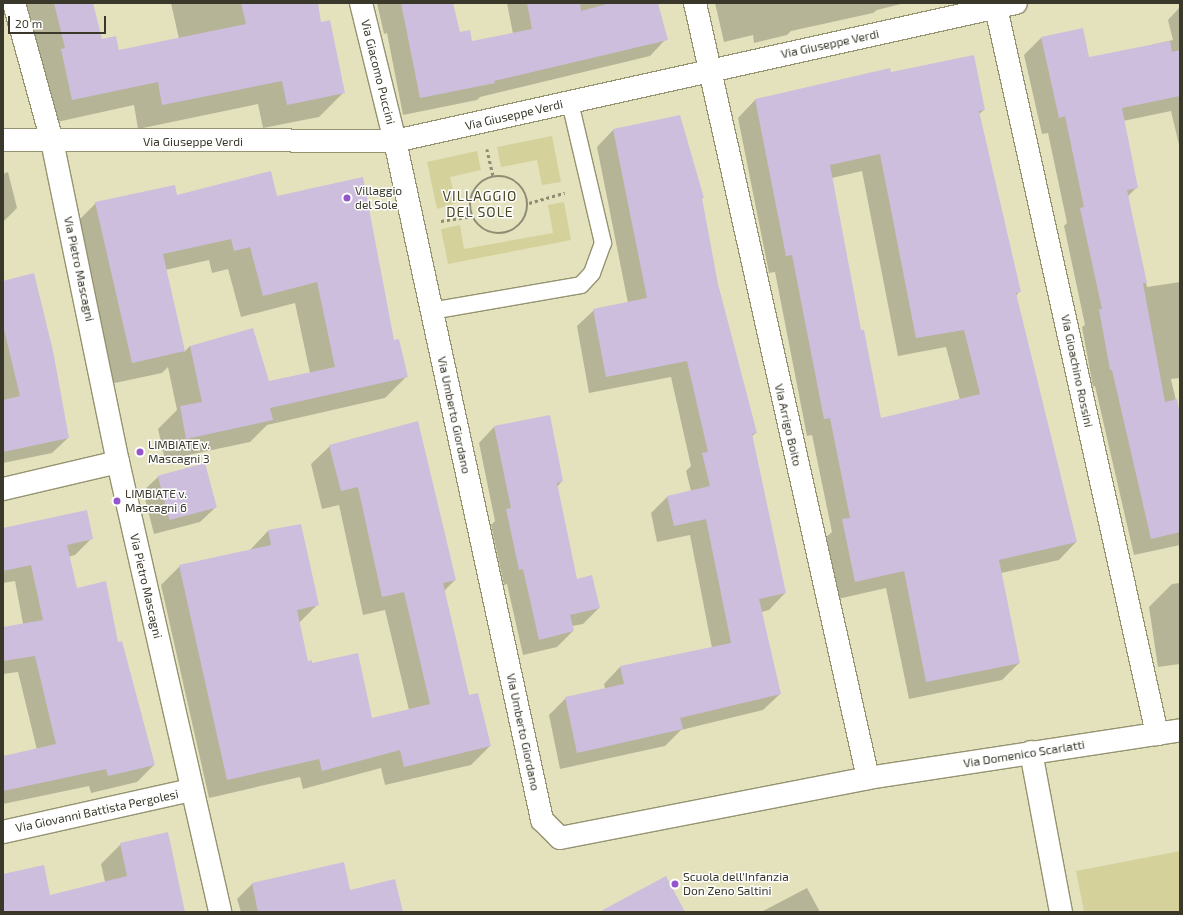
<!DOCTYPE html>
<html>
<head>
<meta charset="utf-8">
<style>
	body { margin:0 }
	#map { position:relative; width:1183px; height:915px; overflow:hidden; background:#e4e2bd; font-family:"Exo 2",sans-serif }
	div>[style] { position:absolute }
	.green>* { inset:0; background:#d5d19a }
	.shadow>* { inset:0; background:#0003 }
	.building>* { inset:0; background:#cdbede; transform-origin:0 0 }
	.path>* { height:2.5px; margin-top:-1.25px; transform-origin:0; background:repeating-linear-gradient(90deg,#8e8c73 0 3px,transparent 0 6px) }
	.path>.ring { margin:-1.25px; padding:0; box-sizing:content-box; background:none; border:2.5px solid #8e8c73; border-radius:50% }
	.roads { filter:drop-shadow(1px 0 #959370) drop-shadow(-1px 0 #959370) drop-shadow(0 1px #959370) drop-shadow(0 -1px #959370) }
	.lane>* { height:16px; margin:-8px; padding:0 8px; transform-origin:8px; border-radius:8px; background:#fff }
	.street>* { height:22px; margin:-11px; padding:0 11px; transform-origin:11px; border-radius:11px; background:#fff }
	.dots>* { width:11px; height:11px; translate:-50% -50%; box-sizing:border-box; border:2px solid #fff; border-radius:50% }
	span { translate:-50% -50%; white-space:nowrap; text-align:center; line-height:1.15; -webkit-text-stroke:3px #fff; paint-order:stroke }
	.street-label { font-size:12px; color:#39382a }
	.poi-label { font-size:12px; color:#39382a }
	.left { translate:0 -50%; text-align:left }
	.quarter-label { font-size:14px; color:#494627; letter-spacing:1px }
	.frame { position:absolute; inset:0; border:4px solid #39382a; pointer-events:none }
	.scale { position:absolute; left:8px; top:16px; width:98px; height:18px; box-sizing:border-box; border:2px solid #39382a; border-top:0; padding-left:5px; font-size:12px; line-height:14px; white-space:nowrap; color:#39382a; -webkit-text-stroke:3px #fff; paint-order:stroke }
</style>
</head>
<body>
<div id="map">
	<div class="green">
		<i style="clip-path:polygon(552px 136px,561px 182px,542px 185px,537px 160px,501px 167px,497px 147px)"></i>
		<i style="clip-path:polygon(477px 151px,481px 170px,450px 177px,456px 203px,437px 209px,427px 162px)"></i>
		<i style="clip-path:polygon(564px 202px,571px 240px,448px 264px,441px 229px,460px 225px,464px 249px,553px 233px,548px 205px)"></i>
		<i style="clip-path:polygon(1180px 851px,1180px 912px,1084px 912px,1076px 871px)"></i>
	</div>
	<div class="shadow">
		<i style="clip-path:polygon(25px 3px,92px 3px,101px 40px,118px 51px,179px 39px,171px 3px,317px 3px,320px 23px,344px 92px,319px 117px,263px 128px,258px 104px,138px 129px,134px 105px,48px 124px)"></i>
		<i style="clip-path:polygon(377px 3px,452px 3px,459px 33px,471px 43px,513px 34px,507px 3px,657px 3px,666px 39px,650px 56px,480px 97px,477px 100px,403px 115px,387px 33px,384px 34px)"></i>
		<i style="clip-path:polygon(715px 3px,905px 3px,877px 10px,873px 13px,791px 31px,787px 35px,754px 43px,753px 35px,724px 42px)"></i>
		<i style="clip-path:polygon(1180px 7px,1180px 149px,1171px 111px,1123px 121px,1137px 187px,1127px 197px,1147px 287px,1180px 282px,1180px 378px,1171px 379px,1180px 418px,1180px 545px,1134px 555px,1095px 386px,1093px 387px,1082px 327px,1085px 325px,1064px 226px,1067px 223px,1048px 133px,1042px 134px,1024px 55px,1041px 38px,1088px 59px,1173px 40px,1168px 20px)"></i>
		<i style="clip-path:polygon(evenodd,890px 73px,984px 110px,978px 115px,1019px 292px,1016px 296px,1076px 542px,1059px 560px,1001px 573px,1019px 663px,1002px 680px,909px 699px,886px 588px,838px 599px,825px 538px,832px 532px,812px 435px,807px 436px,775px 272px,769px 273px,738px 118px,755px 100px,890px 73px,862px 171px,898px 356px,946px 347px,960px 400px,880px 419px,860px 332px,832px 178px,862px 171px)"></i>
		<i style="clip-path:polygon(613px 130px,703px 198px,701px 199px,717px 285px,756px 433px,752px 436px,785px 593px,769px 610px,761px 612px,780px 694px,763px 710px,681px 730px,665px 746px,560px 769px,549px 715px,566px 698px,605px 689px,604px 684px,620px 667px,712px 648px,690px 535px,657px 542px,651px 513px,667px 497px,691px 491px,686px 471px,691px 466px,671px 377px,589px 393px,577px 326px,594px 310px,628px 303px,597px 147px)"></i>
		<i style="clip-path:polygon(8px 172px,17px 208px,3px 222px,3px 174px)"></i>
		<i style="clip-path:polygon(evenodd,177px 196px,276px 197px,393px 341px,407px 376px,385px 398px,267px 425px,250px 442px,165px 460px,158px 429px,177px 410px,168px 367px,162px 373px,110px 384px,74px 225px,96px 203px,177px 196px,209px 260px,212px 273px,228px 269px,241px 317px,295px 303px,310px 373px,268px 382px,190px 346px,184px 352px,165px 270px,209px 260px)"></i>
		<i style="clip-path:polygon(3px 282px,68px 438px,52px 453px,3px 463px)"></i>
		<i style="clip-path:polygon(494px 427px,562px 481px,557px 487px,576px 580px,599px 608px,583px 624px,572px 626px,573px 631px,557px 647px,523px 655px,507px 584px,504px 585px,491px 525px,495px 521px,479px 443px)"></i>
		<i style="clip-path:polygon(330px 446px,455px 580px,444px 591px,469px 696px,490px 746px,471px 765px,385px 785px,381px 768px,303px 789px,300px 777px,209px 798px,161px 585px,180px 566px,249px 551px,268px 531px,318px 604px,299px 623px,307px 662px,371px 719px,409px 710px,385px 610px,363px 615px,339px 505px,322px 509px,311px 464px)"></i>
		<i style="clip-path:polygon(159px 476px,216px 507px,200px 522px,154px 534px,143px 491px)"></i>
		<i style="clip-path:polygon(3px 529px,92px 538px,75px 555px,68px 557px,76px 589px,117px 643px,154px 765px,137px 782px,91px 793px,89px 786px,3px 804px,3px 757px,37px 750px,18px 672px,3px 674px,3px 628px,23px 624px,15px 581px,3px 583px)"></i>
		<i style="clip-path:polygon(1180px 583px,1180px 664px,1158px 667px,1149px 607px,1172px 584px)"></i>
		<i style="clip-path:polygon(121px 844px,184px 912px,3px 912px,3px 875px,49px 896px,105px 882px,101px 864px)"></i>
		<i style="clip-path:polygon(343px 863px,350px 891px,402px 912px,241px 912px,237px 899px,252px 884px)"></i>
		<i style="clip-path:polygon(807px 888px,820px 912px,761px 912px)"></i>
	</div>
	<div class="building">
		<i style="clip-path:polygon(54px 3px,93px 3px,102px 39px,116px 36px,119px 50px,246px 24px,241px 3px,318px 3px,321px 22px,330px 20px,345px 93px,287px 105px,282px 81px,162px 105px,158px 82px,72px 100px,61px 49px,65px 48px)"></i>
		<i style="clip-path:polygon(401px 3px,453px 3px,460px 32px,470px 30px,472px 41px,532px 29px,527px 3px,580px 3px,581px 11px,611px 3px,658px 3px,668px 40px,494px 81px,495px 83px,420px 98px)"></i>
		<i style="clip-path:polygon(1083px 28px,1089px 57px,1170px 41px,1172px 52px,1180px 50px,1180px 96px,1122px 108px,1138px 188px,1127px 190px,1147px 283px,1143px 283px,1165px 402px,1177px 399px,1180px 414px,1180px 532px,1151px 539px,1112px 370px,1110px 370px,1099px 309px,1102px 309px,1080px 208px,1084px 207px,1065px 116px,1059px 118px,1041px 37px)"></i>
		<i style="clip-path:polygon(evenodd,974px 55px,985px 110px,979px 111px,1021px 292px,1016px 293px,1077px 542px,999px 560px,1020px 663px,926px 682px,904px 571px,855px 582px,842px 519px,850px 518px,830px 418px,824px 419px,792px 255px,786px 256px,755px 99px,890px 68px,891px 72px,974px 55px,880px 154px,916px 338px,964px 330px,980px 394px,881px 418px,864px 330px,861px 330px,830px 165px,880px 154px)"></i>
		<i style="clip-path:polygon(680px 115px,704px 198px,702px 198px,718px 284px,757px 433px,752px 434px,786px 593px,759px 599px,781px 694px,680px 718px,683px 729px,577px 753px,565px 697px,624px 684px,620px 666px,731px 643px,706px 519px,674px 526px,667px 496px,710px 486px,702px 453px,708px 452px,687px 361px,606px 377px,593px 309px,647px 298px,613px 129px)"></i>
		<i style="clip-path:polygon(271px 171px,277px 196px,363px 177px,394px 340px,399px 339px,408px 377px,270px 408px,273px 420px,186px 439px,180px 406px,202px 402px,190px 346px,253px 328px,269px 381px,335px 367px,317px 282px,263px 296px,250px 247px,234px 251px,231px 239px,163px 254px,185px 351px,132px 363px,95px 202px,175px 185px,177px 195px)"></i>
		<i style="clip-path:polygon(34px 273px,53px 351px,69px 438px,3px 452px,3px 400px,20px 396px,3px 325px,3px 281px)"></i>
		<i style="clip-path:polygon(550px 415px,563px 481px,557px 483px,577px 579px,592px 575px,600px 608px,570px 615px,574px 631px,539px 640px,523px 569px,519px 570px,506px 509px,511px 508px,494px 426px)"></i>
		<i style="clip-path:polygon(418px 421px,456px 580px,443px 583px,469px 695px,478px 693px,491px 746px,404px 767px,400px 750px,322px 771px,319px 759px,227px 780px,179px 565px,271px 545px,268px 530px,301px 524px,319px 605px,297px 610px,308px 661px,312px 660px,312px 663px,358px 653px,372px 718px,430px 704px,404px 592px,382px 597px,358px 487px,341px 491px,329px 445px)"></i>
		<i style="left:205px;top:463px;width:46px;height:49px;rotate:75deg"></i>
		<i style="clip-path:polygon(87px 510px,93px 539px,67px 545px,77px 588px,106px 581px,118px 642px,122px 641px,155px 765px,108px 776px,106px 769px,3px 791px,3px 756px,56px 744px,35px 656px,3px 661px,3px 627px,43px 620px,31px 565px,3px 571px,3px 528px)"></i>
		<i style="clip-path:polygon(168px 832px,185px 912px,3px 912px,3px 874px,44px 865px,50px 895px,127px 876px,120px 843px)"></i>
		<i style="clip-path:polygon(344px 862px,350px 890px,395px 879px,403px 912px,258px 912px,252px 883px)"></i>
		<i style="clip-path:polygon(666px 876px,685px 912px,599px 912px)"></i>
	</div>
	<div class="path">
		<i style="left:487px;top:149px;width:28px;rotate:77deg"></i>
		<i class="ring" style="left:470px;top:176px;width:55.5px;height:55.5px"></i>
		<i style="left:529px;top:203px;width:37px;rotate:-16deg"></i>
		<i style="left:441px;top:221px;width:31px;rotate:-9deg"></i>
	</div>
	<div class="roads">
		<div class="lane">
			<i style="left:431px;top:311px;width:152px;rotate:-9.8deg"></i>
			<i style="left:581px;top:285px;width:16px;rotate:-47deg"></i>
			<i style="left:592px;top:273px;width:32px;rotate:-70deg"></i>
			<i style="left:603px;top:243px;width:145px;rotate:-103.2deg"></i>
		</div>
		<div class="street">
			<i style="left:14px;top:3px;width:143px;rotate:74.6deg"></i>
			<i style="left:52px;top:141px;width:328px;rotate:78.4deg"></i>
			<i style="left:118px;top:462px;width:461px;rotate:77.2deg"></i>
			<i style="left:361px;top:3px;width:142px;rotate:76.2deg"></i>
			<i style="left:395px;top:141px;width:695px;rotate:77.78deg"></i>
			<i style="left:542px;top:820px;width:25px;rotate:45deg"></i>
			<i style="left:560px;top:838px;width:314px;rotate:-11deg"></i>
			<i style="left:868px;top:778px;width:316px;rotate:-8.7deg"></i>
			<i style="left:695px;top:3px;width:794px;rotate:77.42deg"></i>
			<i style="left:995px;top:3px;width:749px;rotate:77.5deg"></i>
			<i style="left:3px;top:140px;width:392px;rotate:0.1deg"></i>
			<i style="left:395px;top:141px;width:636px;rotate:-12.53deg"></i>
			<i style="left:3px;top:489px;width:118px;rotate:-13.2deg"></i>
			<i style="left:1031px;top:752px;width:163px;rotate:79.4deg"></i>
			<i style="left:3px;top:832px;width:193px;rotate:-12.6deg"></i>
		</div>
	</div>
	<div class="dots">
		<i style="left:347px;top:198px;background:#9555cb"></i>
		<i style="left:140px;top:452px;background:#9555cb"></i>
		<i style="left:117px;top:501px;background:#9555cb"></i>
		<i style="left:675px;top:884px;background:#9555cb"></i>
	</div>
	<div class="street-label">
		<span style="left:830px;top:44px;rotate:-12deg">Via Giuseppe Verdi</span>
		<span style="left:378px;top:72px;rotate:76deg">Via Giacomo Puccini</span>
		<span style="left:514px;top:115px;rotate:-13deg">Via Giuseppe Verdi</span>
		<span style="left:193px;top:142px">Via Giuseppe Verdi</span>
		<span style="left:79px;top:269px;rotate:78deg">Via Pietro Mascagni</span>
		<span style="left:1077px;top:371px;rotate:78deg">Via Gioachino Rossini</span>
		<span style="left:454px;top:415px;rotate:78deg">Via Umberto Giordano</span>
		<span style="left:788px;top:425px;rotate:77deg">Via Arrigo Boito</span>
		<span style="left:146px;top:586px;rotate:77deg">Via Pietro Mascagni</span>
		<span style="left:523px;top:732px;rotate:78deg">Via Umberto Giordano</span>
		<span style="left:1024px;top:754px;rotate:-9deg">Via Domenico Scarlatti</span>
		<span style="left:97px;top:811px;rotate:-12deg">Via Giovanni Battista Pergolesi</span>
	</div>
	<div class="poi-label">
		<span class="left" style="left:355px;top:198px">Villaggio<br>del Sole</span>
		<span class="left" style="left:148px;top:452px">LIMBIATE v.<br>Mascagni 3</span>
		<span class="left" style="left:125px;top:501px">LIMBIATE v.<br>Mascagni 6</span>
		<span class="left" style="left:683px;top:884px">Scuola dell'Infanzia<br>Don Zeno Saltini</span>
	</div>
	<div class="quarter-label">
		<span style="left:480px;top:204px">VILLAGGIO<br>DEL SOLE</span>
	</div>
	<div class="frame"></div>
	<div class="scale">20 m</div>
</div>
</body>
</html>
